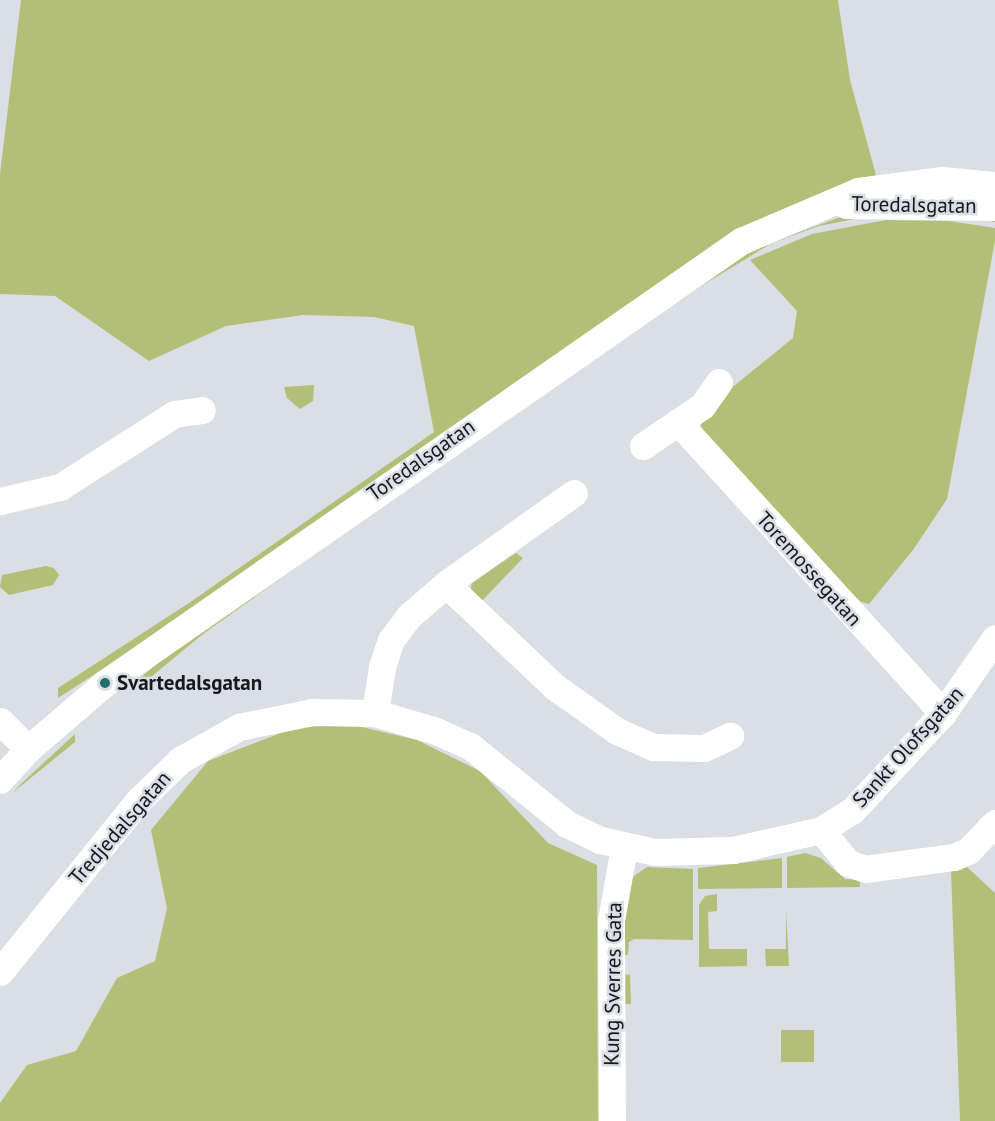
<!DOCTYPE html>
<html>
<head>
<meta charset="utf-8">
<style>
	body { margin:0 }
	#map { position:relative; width:995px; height:1121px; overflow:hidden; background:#d9dfe4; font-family:"PT Sans",sans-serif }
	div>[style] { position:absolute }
	.green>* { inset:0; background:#b3bf77; transform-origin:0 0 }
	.minor>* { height:27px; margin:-13.5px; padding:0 13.5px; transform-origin:13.5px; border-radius:13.5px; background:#fff }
	.dots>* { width:16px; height:16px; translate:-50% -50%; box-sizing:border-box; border:3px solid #d9dfe4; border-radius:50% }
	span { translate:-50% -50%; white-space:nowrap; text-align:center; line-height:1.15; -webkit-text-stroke:5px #d9dfe4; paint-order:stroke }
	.street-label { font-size:21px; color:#17181a }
	.poi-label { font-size:21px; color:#17181a; font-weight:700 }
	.left { translate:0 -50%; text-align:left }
</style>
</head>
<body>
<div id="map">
	<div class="green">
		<i style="clip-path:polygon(21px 0,838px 0,850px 80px,876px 175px,834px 193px,58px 698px,58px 688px,189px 603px,434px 432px,414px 326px,374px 317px,303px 315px,226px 326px,149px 361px,55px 296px,0 294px,0 174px)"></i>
		<i style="clip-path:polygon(995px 213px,995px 222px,953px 215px,864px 217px,819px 226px,772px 243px,703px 285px,458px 453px,742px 253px,846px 215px)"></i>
		<i style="clip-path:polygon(886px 220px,949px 221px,995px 228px,995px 241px,947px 499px,913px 550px,869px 604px,861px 602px,806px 551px,702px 434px,701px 425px,708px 407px,793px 338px,797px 311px,750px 260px,812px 234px)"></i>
		<i style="clip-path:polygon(314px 385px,313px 401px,300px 409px,287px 398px,284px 387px)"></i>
		<i style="clip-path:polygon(448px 459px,203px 634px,134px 691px,130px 686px,169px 654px)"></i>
		<i style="clip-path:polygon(516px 553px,523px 558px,480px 603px,470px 591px,472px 583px)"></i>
		<i style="clip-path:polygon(46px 566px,54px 568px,59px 575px,53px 585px,9px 595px,0 587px,2px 575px)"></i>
		<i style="clip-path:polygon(349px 724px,417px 740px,480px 771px,548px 843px,597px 865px,598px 1121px,0 1121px,0 1103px,27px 1065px,76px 1051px,117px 978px,155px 961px,167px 908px,151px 830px,208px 761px,294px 728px)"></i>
		<i style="clip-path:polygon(75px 734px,75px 742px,11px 794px,24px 781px)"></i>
		<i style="clip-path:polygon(805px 853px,821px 858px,845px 879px,860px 880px,860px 887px,787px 888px,787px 857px)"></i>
		<i style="clip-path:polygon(782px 858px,782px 888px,698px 889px,698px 868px)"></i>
		<i style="clip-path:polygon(966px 866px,995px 893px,995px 1121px,960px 1121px,951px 870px)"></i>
		<i style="clip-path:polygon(647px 867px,693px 869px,693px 940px,634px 939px,629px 942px,628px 955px,617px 955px,631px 878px)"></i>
		<i style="clip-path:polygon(717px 894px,717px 911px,708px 912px,709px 949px,747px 949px,747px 966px,699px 967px,699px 905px,705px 896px)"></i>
		<i style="clip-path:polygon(786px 909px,789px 966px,766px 966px,765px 949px,786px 949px)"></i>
		<i style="clip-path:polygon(623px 974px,630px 975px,631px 1004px,622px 1004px)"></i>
		<i style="left:781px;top:1030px;width:33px;height:32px"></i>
	</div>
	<div class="minor">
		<i style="left:846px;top:205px;width:149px;rotate:0.8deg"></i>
		<i style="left:719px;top:382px;width:29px;rotate:125deg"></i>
		<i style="left:702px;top:406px;width:29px;rotate:146deg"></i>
		<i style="left:678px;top:422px;width:394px;rotate:47.7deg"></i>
		<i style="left:643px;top:446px;width:42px;rotate:-34.4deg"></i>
		<i style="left:0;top:501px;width:62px;rotate:-13.1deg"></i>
		<i style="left:60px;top:487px;width:135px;rotate:-32.6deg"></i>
		<i style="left:174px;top:414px;width:28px;rotate:-8deg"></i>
		<i style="left:446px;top:584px;width:150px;rotate:43.4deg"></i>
		<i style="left:555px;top:687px;width:76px;rotate:35.4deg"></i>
		<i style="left:617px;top:731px;width:39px;rotate:24deg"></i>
		<i style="left:653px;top:747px;width:51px;rotate:1.1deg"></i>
		<i style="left:704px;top:748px;width:29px;rotate:-25deg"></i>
		<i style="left:375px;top:713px;width:47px;rotate:-81.3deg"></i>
		<i style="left:382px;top:667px;width:28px;rotate:-72deg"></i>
		<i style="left:391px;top:640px;width:31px;rotate:-53deg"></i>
		<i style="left:410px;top:615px;width:52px;rotate:-40.4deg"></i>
		<i style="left:450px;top:581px;width:152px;rotate:-35.4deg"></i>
		<i style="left:0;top:721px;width:40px;rotate:45deg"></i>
		<i style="left:0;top:780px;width:42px;rotate:-47.9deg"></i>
		<i style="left:28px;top:749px;width:101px;rotate:-40.6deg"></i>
		<i style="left:105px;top:683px;width:775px;rotate:-34.8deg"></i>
		<i style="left:741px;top:241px;width:127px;rotate:-23.1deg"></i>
		<i style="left:858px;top:191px;width:85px;rotate:-7.5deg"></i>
		<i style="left:942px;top:180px;width:53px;rotate:5.4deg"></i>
		<i style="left:821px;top:830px;width:43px;rotate:50.7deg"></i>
		<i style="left:848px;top:863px;width:18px;rotate:19deg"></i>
		<i style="left:865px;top:869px;width:90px;rotate:-7.7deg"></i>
		<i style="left:954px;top:857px;width:15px;rotate:-23deg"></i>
		<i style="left:968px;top:851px;width:39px;rotate:-46deg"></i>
		<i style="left:0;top:972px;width:220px;rotate:-51.1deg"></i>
		<i style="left:138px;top:801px;width:59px;rotate:-44.3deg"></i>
		<i style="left:180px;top:760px;width:68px;rotate:-29.2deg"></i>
		<i style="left:239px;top:727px;width:75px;rotate:-11.6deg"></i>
		<i style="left:312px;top:712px;width:63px;rotate:0.9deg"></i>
		<i style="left:375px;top:713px;width:64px;rotate:16.4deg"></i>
		<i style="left:436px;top:731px;width:37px;rotate:24deg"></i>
		<i style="left:470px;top:746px;width:124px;rotate:38.8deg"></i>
		<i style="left:567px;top:824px;width:37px;rotate:26deg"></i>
		<i style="left:600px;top:840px;width:56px;rotate:12.3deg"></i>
		<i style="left:655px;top:852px;width:78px;rotate:-1.5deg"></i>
		<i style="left:733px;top:850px;width:90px;rotate:-12.8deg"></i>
		<i style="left:821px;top:830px;width:36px;rotate:-32deg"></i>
		<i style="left:852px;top:811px;width:134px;rotate:-47.1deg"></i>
		<i style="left:943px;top:713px;width:91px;rotate:-55.3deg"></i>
		<i style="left:612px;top:1121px;width:201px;rotate:-90.3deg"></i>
		<i style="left:611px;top:920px;width:74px;rotate:-79.9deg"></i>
	</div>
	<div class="dots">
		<i style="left:105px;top:683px;background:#236d6a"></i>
	</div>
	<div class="street-label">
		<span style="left:914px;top:205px;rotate:1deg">Toredalsgatan</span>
		<span style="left:421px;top:460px;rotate:-35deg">Toredalsgatan</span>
		<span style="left:809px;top:569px;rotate:48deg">Toremossegatan</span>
		<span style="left:908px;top:747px;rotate:-48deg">Sankt Olofsgatan</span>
		<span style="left:120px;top:828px;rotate:-49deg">Tredjedalsgatan</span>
		<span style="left:613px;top:984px;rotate:-89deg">Kung Sverres Gata</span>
	</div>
	<div class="poi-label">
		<span class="left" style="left:117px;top:683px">Svartedalsgatan</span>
	</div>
</div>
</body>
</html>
